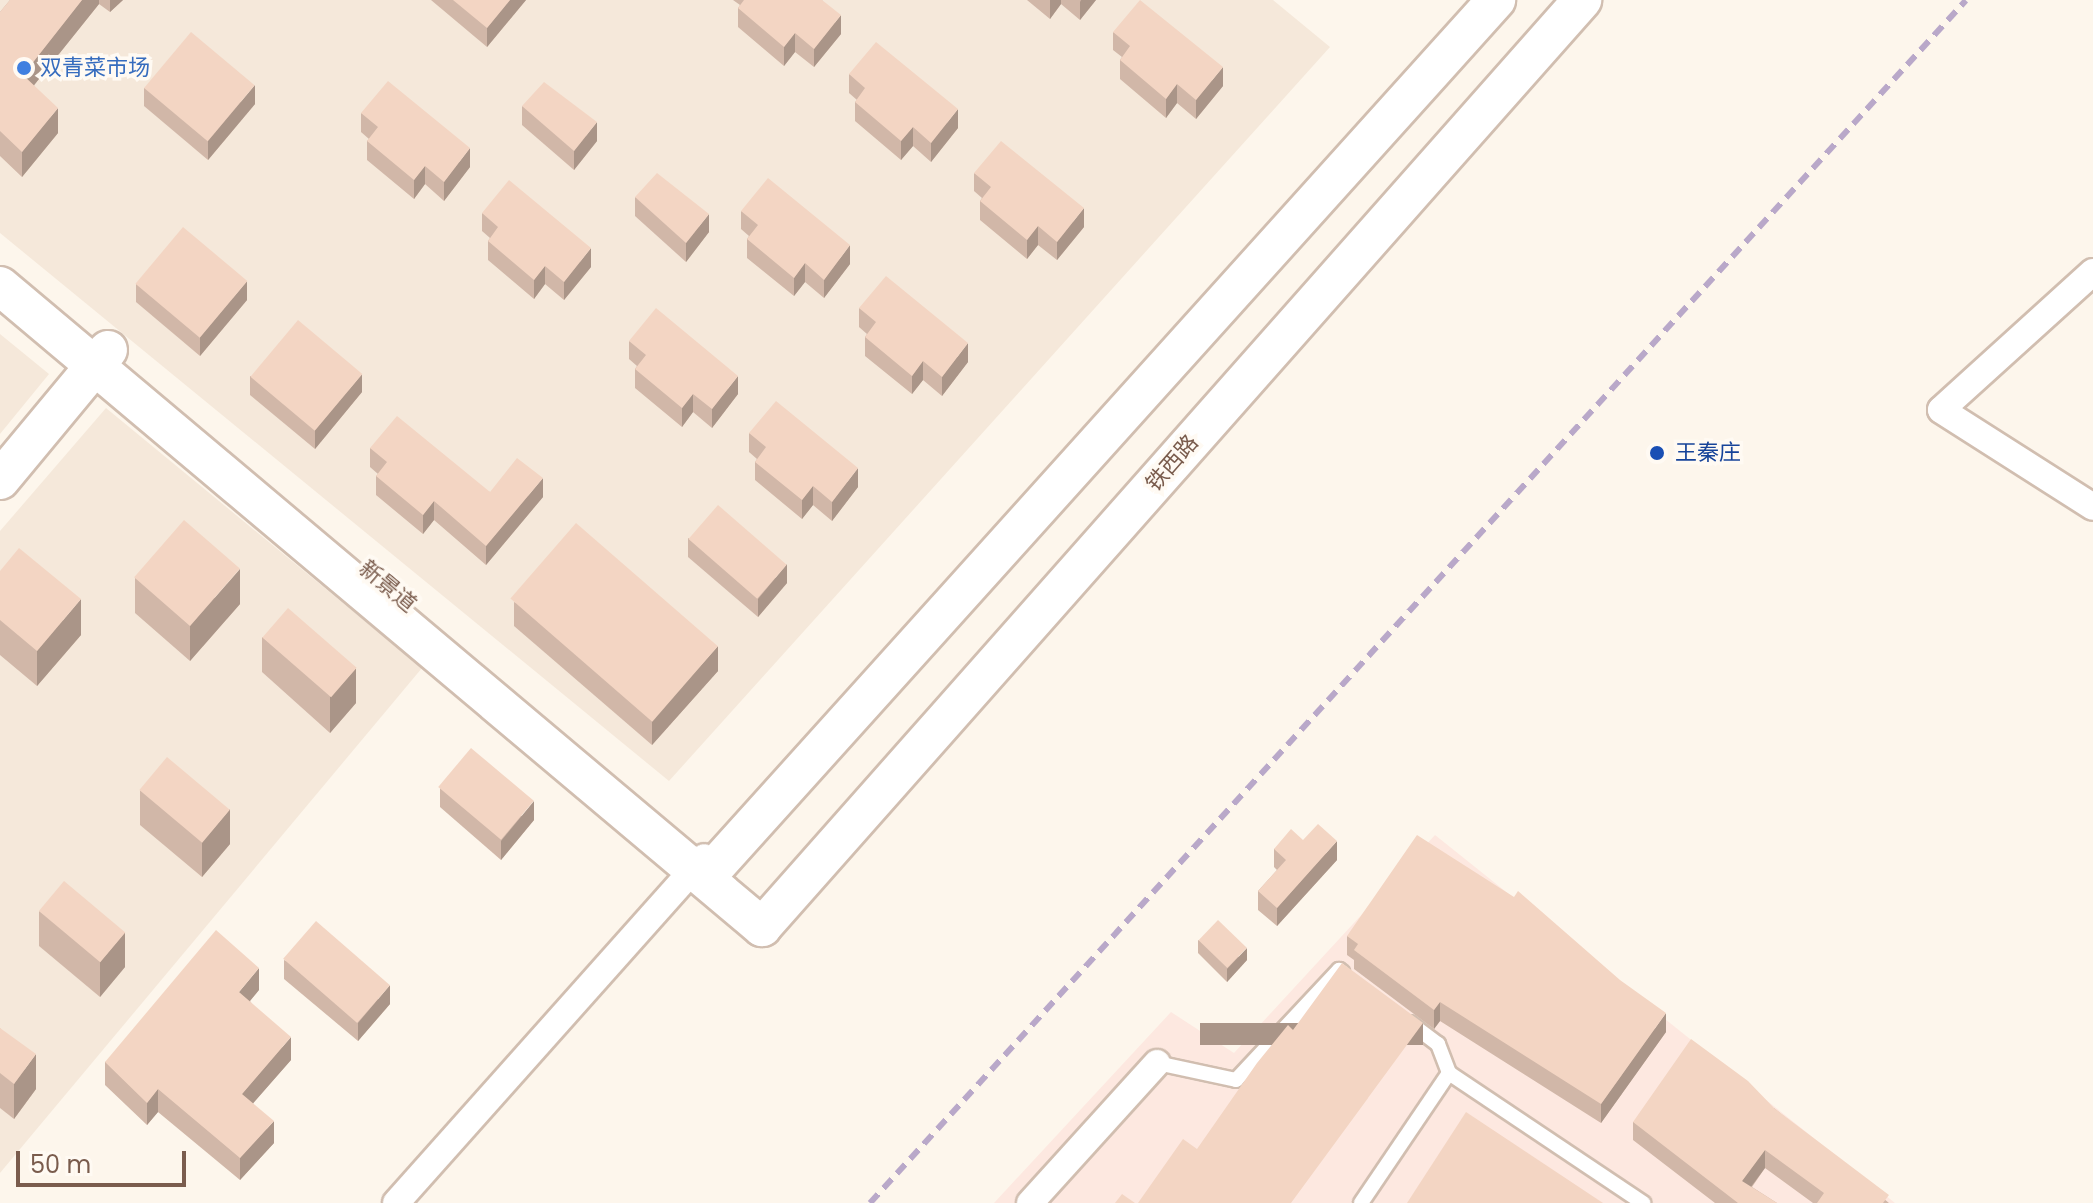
<!DOCTYPE html>
<html>
<head>
<meta charset="utf-8">
<style>
	body { margin:0 }
	#map { position:relative; width:2093px; height:1203px; overflow:hidden; background:#fdf6ec; font-family:Poppins,"Noto Sans SC",sans-serif }
	div>[style] { position:absolute }
	.residential>* { inset:0; background:#f5e8da }
	.commercial>* { inset:0; background:#fde8e0 }
	.roads { filter:drop-shadow(2px 0 #d1beb0) drop-shadow(-2px 0 #d1beb0) drop-shadow(0 2px #d1beb0) drop-shadow(0 -2px #d1beb0) }
	.lane>* { height:14px; margin:-7px; padding:0 7px; transform-origin:7px; border-radius:7px; background:#fff }
	.street>* { height:26px; margin:-13px; padding:0 13px; transform-origin:13px; border-radius:13px; background:#fff }
	.secondary>* { height:38px; margin:-19px; padding:0 19px; transform-origin:19px; border-radius:19px; background:#fff }
	.rail>* { height:6px; margin-top:-3px; transform-origin:0; background:repeating-linear-gradient(90deg,#b9a8c9 0 12px,transparent 0 20px) }
	.wall>* { inset:0; background:#d1b7a8 }
	.shaded-wall>* { inset:0; background:#aa9588; transform-origin:0 0 }
	.building>* { inset:0; background:#f3d5c3; transform-origin:0 0 }
	.dots>* { width:22px; height:22px; translate:-50% -50%; box-sizing:border-box; border:4px solid #fffaf3; border-radius:50% }
	span { translate:-50% -50%; white-space:nowrap; text-align:center; line-height:1.15; -webkit-text-stroke:7px #fffaf3; paint-order:stroke }
	.shop-label { font-size:22px; color:#366cbe }
	.left { translate:0 -50%; text-align:left }
	.transit-label { font-size:22px; color:#164399 }
	.street-label { font-size:22px; color:#7a5c4d }
	.scale { position:absolute; left:16px; top:1151px; width:170px; height:36px; box-sizing:border-box; border:4px solid #7a5c4d; border-top:0; padding-left:10px; font-size:24px; line-height:28px; white-space:nowrap; color:#7a5c4d; -webkit-text-stroke:6px #fffaf3; paint-order:stroke }
</style>
</head>
<body>
<div id="map">
	<div class="residential">
		<i style="clip-path:polygon(0 0,1273px 0,1330px 47px,669px 781px,0 233px)"></i>
		<i style="clip-path:polygon(0 334px,49px 374px,0 434px)"></i>
		<i style="clip-path:polygon(106px 408px,422px 668px,0 1173px,0 531px)"></i>
	</div>
	<div class="commercial">
		<i style="clip-path:polygon(1435px 835px,1895px 1203px,994px 1203px,1171px 1012px,1234px 1053px)"></i>
	</div>
	<div class="roads">
		<div class="lane">
			<i style="left:1410px;top:1023px;width:35px;rotate:37deg"></i>
			<i style="left:1438px;top:1044px;width:31px;rotate:69deg"></i>
			<i style="left:1449px;top:1073px;width:234px;rotate:33.8deg"></i>
			<i style="left:1157px;top:1063px;width:81px;rotate:12.1deg"></i>
			<i style="left:1236px;top:1080px;width:151px;rotate:-46.9deg"></i>
			<i style="left:1339px;top:970px;width:4px;rotate:34deg"></i>
			<i style="left:1361px;top:1203px;width:157px;rotate:-55.9deg"></i>
		</div>
		<div class="street">
			<i style="left:2093px;top:272px;width:205px;rotate:137.8deg"></i>
			<i style="left:1941px;top:410px;width:180px;rotate:32.5deg"></i>
			<i style="left:396px;top:1203px;width:463px;rotate:-48.3deg"></i>
			<i style="left:1030px;top:1203px;width:189px;rotate:-47.8deg"></i>
		</div>
		<div class="secondary">
			<i style="left:0;top:286px;width:996px;rotate:40.07deg"></i>
			<i style="left:762px;top:927px;width:1238px;rotate:-48.5deg"></i>
			<i style="left:0;top:480px;width:169px;rotate:-50.3deg"></i>
			<i style="left:705px;top:878px;width:1182px;rotate:-47.98deg"></i>
		</div>
	</div>
	<div class="rail">
		<i style="left:870px;top:1203px;width:1627px;rotate:-47.66deg"></i>
	</div>
	<div class="wall">
		<i style="clip-path:polygon(10px 0,123px 0,110px 12px,99px 4px,34px 85px,58px 133px,22px 177px,0 156px,0 12px)"></i>
		<i style="clip-path:polygon(431px 0,526px 0,487px 47px)"></i>
		<i style="clip-path:polygon(733px 0,822px 0,841px 34px,814px 67px,795px 52px,784px 66px,738px 27px,738px 8px,740px 5px)"></i>
		<i style="clip-path:polygon(1027px 0,1096px 0,1080px 20px,1061px 4px,1050px 19px)"></i>
		<i style="clip-path:polygon(1113px 32px,1223px 86px,1196px 119px,1177px 103px,1166px 118px,1120px 79px,1120px 60px,1122px 57px,1113px 50px)"></i>
		<i style="clip-path:polygon(849px 74px,958px 128px,931px 162px,913px 146px,901px 160px,855px 121px,855px 102px,857px 100px,849px 93px)"></i>
		<i style="clip-path:polygon(144px 88px,255px 104px,208px 160px,144px 106px)"></i>
		<i style="clip-path:polygon(522px 106px,597px 141px,574px 170px,522px 125px)"></i>
		<i style="clip-path:polygon(361px 113px,470px 167px,444px 201px,425px 184px,414px 199px,367px 160px,367px 141px,369px 139px,361px 132px)"></i>
		<i style="clip-path:polygon(974px 173px,1084px 227px,1057px 260px,1038px 245px,1027px 259px,980px 220px,980px 201px,982px 198px,974px 191px)"></i>
		<i style="clip-path:polygon(635px 197px,709px 232px,686px 262px,635px 216px)"></i>
		<i style="clip-path:polygon(741px 211px,850px 264px,824px 298px,805px 282px,794px 296px,747px 258px,747px 239px,749px 236px,741px 229px)"></i>
		<i style="clip-path:polygon(482px 213px,591px 267px,564px 300px,545px 284px,534px 299px,488px 260px,488px 241px,490px 238px,482px 231px)"></i>
		<i style="clip-path:polygon(136px 284px,247px 300px,200px 356px,136px 302px)"></i>
		<i style="clip-path:polygon(859px 308px,968px 362px,942px 396px,923px 380px,912px 394px,865px 356px,865px 337px,867px 334px,859px 327px)"></i>
		<i style="clip-path:polygon(629px 341px,738px 394px,712px 428px,693px 412px,682px 427px,635px 388px,635px 369px,637px 366px,629px 359px)"></i>
		<i style="clip-path:polygon(250px 376px,362px 392px,315px 449px,250px 395px)"></i>
		<i style="clip-path:polygon(749px 433px,858px 487px,832px 521px,813px 505px,802px 519px,755px 480px,755px 462px,757px 459px,749px 452px)"></i>
		<i style="clip-path:polygon(370px 448px,490px 492px,543px 497px,486px 565px,434px 520px,423px 534px,376px 495px,376px 476px,378px 474px,370px 467px)"></i>
		<i style="clip-path:polygon(688px 538px,787px 583px,758px 617px,688px 557px)"></i>
		<i style="clip-path:polygon(0 571px,81px 635px,37px 686px,0 655px)"></i>
		<i style="clip-path:polygon(135px 578px,240px 604px,190px 661px,135px 613px)"></i>
		<i style="clip-path:polygon(514px 602px,718px 671px,652px 745px,514px 626px)"></i>
		<i style="clip-path:polygon(262px 637px,356px 703px,330px 733px,262px 672px)"></i>
		<i style="clip-path:polygon(440px 788px,534px 820px,501px 860px,440px 807px)"></i>
		<i style="clip-path:polygon(140px 790px,230px 844px,202px 877px,140px 825px)"></i>
		<i style="clip-path:polygon(1303px 840px,1337px 860px,1277px 926px,1258px 910px,1258px 891px,1277px 870px,1274px 867px,1274px 849px)"></i>
		<i style="clip-path:polygon(39px 911px,125px 967px,100px 997px,39px 946px)"></i>
		<i style="clip-path:polygon(1347px 936px,1666px 1032px,1601px 1123px,1440px 1021px,1434px 1029px,1354px 969px,1354px 960px,1347px 955px)"></i>
		<i style="clip-path:polygon(1198px 940px,1247px 960px,1227px 982px,1198px 953px)"></i>
		<i style="clip-path:polygon(284px 960px,390px 1004px,358px 1041px,284px 979px)"></i>
		<i style="clip-path:polygon(259px 990px,250px 1001px,291px 1060px,253px 1103px,274px 1143px,240px 1180px,158px 1112px,147px 1125px,105px 1085px,105px 1062px)"></i>
		<i style="clip-path:polygon(0 1028px,36px 1089px,14px 1119px,0 1108px)"></i>
		<i style="clip-path:polygon(1774px 1108px,1889px 1203px,1813px 1203px,1765px 1168px,1752px 1187px,1777px 1203px,1715px 1203px,1633px 1140px,1633px 1122px)"></i>
	</div>
	<div class="shaded-wall">
		<i style="clip-path:polygon(82px 0,99px 0,99px 4px,23px 99px,23px 75px)"></i>
		<i style="clip-path:polygon(110px 0,123px 0,110px 12px)"></i>
		<i style="clip-path:polygon(510px 0,526px 0,487px 47px,487px 28px)"></i>
		<i style="clip-path:polygon(1050px 0,1061px 0,1061px 4px,1050px 19px)"></i>
		<i style="clip-path:polygon(1081px 0,1096px 0,1080px 20px,1080px 2px)"></i>
		<i style="clip-path:polygon(841px 15px,841px 34px,814px 67px,814px 49px)"></i>
		<i style="clip-path:polygon(795px 33px,795px 52px,784px 66px,784px 47px)"></i>
		<i style="clip-path:polygon(1223px 67px,1223px 86px,1196px 119px,1196px 100px)"></i>
		<i style="clip-path:polygon(1177px 84px,1177px 103px,1166px 118px,1166px 99px)"></i>
		<i style="clip-path:polygon(255px 85px,255px 104px,208px 160px,208px 141px)"></i>
		<i style="clip-path:polygon(58px 108px,58px 133px,22px 177px,22px 152px)"></i>
		<i style="clip-path:polygon(958px 109px,958px 128px,931px 162px,931px 143px)"></i>
		<i style="clip-path:polygon(597px 122px,597px 141px,574px 170px,574px 151px)"></i>
		<i style="clip-path:polygon(913px 127px,913px 146px,901px 160px,901px 141px)"></i>
		<i style="clip-path:polygon(470px 148px,470px 167px,444px 201px,444px 182px)"></i>
		<i style="clip-path:polygon(425px 166px,425px 184px,414px 199px,414px 180px)"></i>
		<i style="clip-path:polygon(1084px 208px,1084px 227px,1057px 260px,1057px 242px)"></i>
		<i style="clip-path:polygon(709px 214px,709px 232px,686px 262px,686px 243px)"></i>
		<i style="clip-path:polygon(1038px 226px,1038px 245px,1027px 259px,1027px 240px)"></i>
		<i style="clip-path:polygon(850px 245px,850px 264px,824px 298px,824px 280px)"></i>
		<i style="clip-path:polygon(591px 248px,591px 267px,564px 300px,564px 282px)"></i>
		<i style="clip-path:polygon(805px 263px,805px 282px,794px 296px,794px 278px)"></i>
		<i style="clip-path:polygon(545px 266px,545px 284px,534px 299px,534px 280px)"></i>
		<i style="clip-path:polygon(247px 281px,247px 300px,200px 356px,200px 337px)"></i>
		<i style="clip-path:polygon(968px 343px,968px 362px,942px 396px,942px 377px)"></i>
		<i style="clip-path:polygon(923px 361px,923px 380px,912px 394px,912px 376px)"></i>
		<i style="clip-path:polygon(362px 374px,362px 392px,315px 449px,315px 430px)"></i>
		<i style="clip-path:polygon(738px 376px,738px 394px,712px 428px,712px 409px)"></i>
		<i style="clip-path:polygon(693px 394px,693px 412px,682px 427px,682px 408px)"></i>
		<i style="clip-path:polygon(858px 468px,858px 487px,832px 521px,832px 502px)"></i>
		<i style="clip-path:polygon(543px 478px,543px 497px,486px 565px,486px 546px)"></i>
		<i style="clip-path:polygon(813px 486px,813px 505px,802px 519px,802px 500px)"></i>
		<i style="clip-path:polygon(434px 501px,434px 520px,423px 534px,423px 515px)"></i>
		<i style="clip-path:polygon(787px 564px,787px 583px,758px 617px,758px 599px)"></i>
		<i style="clip-path:polygon(240px 569px,240px 604px,190px 661px,190px 626px)"></i>
		<i style="clip-path:polygon(81px 599px,81px 635px,37px 686px,37px 651px)"></i>
		<i style="clip-path:polygon(718px 646px,718px 671px,652px 745px,652px 720px)"></i>
		<i style="clip-path:polygon(356px 668px,356px 703px,330px 733px,330px 697px)"></i>
		<i style="clip-path:polygon(534px 801px,534px 820px,501px 860px,501px 841px)"></i>
		<i style="clip-path:polygon(230px 809px,230px 844px,202px 877px,202px 842px)"></i>
		<i style="clip-path:polygon(1337px 841px,1337px 860px,1277px 926px,1277px 908px)"></i>
		<i style="clip-path:polygon(125px 932px,125px 967px,100px 997px,100px 962px)"></i>
		<i style="clip-path:polygon(1247px 948px,1247px 960px,1227px 982px,1227px 969px)"></i>
		<i style="clip-path:polygon(259px 968px,259px 990px,239px 1014px,239px 992px)"></i>
		<i style="clip-path:polygon(390px 985px,390px 1004px,358px 1041px,358px 1023px)"></i>
		<i style="clip-path:polygon(1440px 1002px,1440px 1021px,1434px 1029px,1434px 1010px)"></i>
		<i style="clip-path:polygon(1666px 1013px,1666px 1032px,1601px 1123px,1601px 1104px)"></i>
		<i style="left:1423px;top:1023px;width:22px;height:223px;rotate:90deg"></i>
		<i style="clip-path:polygon(291px 1037px,291px 1060px,242px 1116px,242px 1094px)"></i>
		<i style="clip-path:polygon(36px 1054px,36px 1089px,14px 1119px,14px 1084px)"></i>
		<i style="clip-path:polygon(158px 1089px,158px 1112px,147px 1125px,147px 1103px)"></i>
		<i style="clip-path:polygon(274px 1121px,274px 1143px,240px 1180px,240px 1158px)"></i>
		<i style="clip-path:polygon(1765px 1150px,1765px 1168px,1742px 1199px,1742px 1181px)"></i>
	</div>
	<div class="building">
		<i style="clip-path:polygon(10px 0,82px 0,23px 75px,58px 108px,22px 152px,0 131px,0 12px)"></i>
		<i style="clip-path:polygon(453px 0,510px 0,487px 28px)"></i>
		<i style="clip-path:polygon(744px 0,822px 0,841px 15px,814px 49px,795px 33px,784px 47px,738px 8px)"></i>
		<i style="clip-path:polygon(1140px 0,1223px 67px,1196px 100px,1177px 84px,1166px 99px,1120px 60px,1130px 46px,1113px 32px)"></i>
		<i style="left:191px;top:32px;width:83px;height:73px;rotate:40deg"></i>
		<i style="clip-path:polygon(876px 42px,958px 109px,931px 143px,913px 127px,901px 141px,855px 102px,865px 88px,849px 74px)"></i>
		<i style="clip-path:polygon(388px 81px,470px 148px,444px 182px,425px 166px,414px 180px,367px 141px,378px 127px,361px 113px)"></i>
		<i style="clip-path:polygon(544px 82px,597px 122px,574px 151px,522px 106px)"></i>
		<i style="clip-path:polygon(1001px 141px,1084px 208px,1057px 242px,1038px 226px,1027px 240px,980px 201px,991px 187px,974px 173px)"></i>
		<i style="clip-path:polygon(657px 173px,709px 214px,686px 243px,635px 197px)"></i>
		<i style="clip-path:polygon(768px 178px,850px 245px,824px 280px,805px 263px,794px 278px,747px 239px,758px 225px,741px 211px)"></i>
		<i style="clip-path:polygon(509px 180px,591px 248px,564px 282px,545px 266px,534px 280px,488px 241px,498px 227px,482px 213px)"></i>
		<i style="left:183px;top:227px;width:84px;height:74px;rotate:40deg"></i>
		<i style="clip-path:polygon(886px 276px,968px 343px,942px 377px,923px 361px,912px 376px,865px 337px,876px 322px,859px 308px)"></i>
		<i style="clip-path:polygon(656px 308px,738px 376px,712px 409px,693px 394px,682px 408px,635px 369px,646px 355px,629px 341px)"></i>
		<i style="left:298px;top:320px;width:84px;height:74px;rotate:40deg"></i>
		<i style="clip-path:polygon(776px 401px,858px 468px,832px 502px,813px 486px,802px 500px,755px 462px,766px 447px,749px 433px)"></i>
		<i style="clip-path:polygon(397px 416px,490px 492px,517px 458px,543px 478px,486px 546px,434px 501px,423px 515px,376px 476px,387px 462px,370px 448px)"></i>
		<i style="left:718px;top:505px;width:91px;height:45px;rotate:41deg"></i>
		<i style="left:184px;top:520px;width:74px;height:76px;rotate:41deg"></i>
		<i style="left:576px;top:523px;width:188px;height:100px;rotate:41deg"></i>
		<i style="clip-path:polygon(19px 548px,81px 599px,37px 651px,0 620px,0 571px)"></i>
		<i style="left:288px;top:608px;width:91px;height:39px;rotate:41deg"></i>
		<i style="left:471px;top:748px;width:82px;height:51px;rotate:40deg"></i>
		<i style="left:167px;top:757px;width:82px;height:43px;rotate:40deg"></i>
		<i style="clip-path:polygon(1318px 824px,1337px 841px,1277px 908px,1258px 891px,1286px 860px,1274px 849px,1291px 829px,1303px 840px)"></i>
		<i style="clip-path:polygon(1417px 835px,1514px 897px,1518px 891px,1620px 980px,1666px 1013px,1601px 1104px,1440px 1002px,1434px 1010px,1354px 950px,1358px 944px,1347px 936px)"></i>
		<i style="left:64px;top:881px;width:80px;height:39px;rotate:40deg"></i>
		<i style="left:1218px;top:920px;width:40px;height:28px;rotate:44deg"></i>
		<i style="left:316px;top:921px;width:98px;height:50px;rotate:41deg"></i>
		<i style="clip-path:polygon(216px 930px,259px 968px,239px 992px,291px 1037px,242px 1094px,274px 1121px,240px 1158px,158px 1089px,147px 1103px,105px 1062px)"></i>
		<i style="clip-path:polygon(1342px 963px,1423px 1023px,1291px 1203px,1138px 1203px,1183px 1139px,1197px 1149px,1257px 1063px,1288px 1025px,1293px 1030px)"></i>
		<i style="clip-path:polygon(0 1028px,36px 1054px,14px 1084px,0 1073px)"></i>
		<i style="clip-path:polygon(1691px 1039px,1748px 1081px,1774px 1108px,1889px 1195px,1883px 1203px,1817px 1203px,1824px 1193px,1765px 1150px,1742px 1181px,1777px 1203px,1738px 1203px,1633px 1122px)"></i>
		<i style="clip-path:polygon(1466px 1112px,1603px 1203px,1407px 1203px)"></i>
		<i style="clip-path:polygon(1122px 1194px,1135px 1203px,1115px 1203px)"></i>
	</div>
	<div class="dots">
		<i style="left:24px;top:68px;background:#3f7fe0"></i>
		<i style="left:1657px;top:453px;background:#1a4fb4"></i>
	</div>
	<div class="shop-label">
		<span class="left" style="left:40px;top:68px">双青菜市场</span>
	</div>
	<div class="transit-label">
		<span class="left" style="left:1675px;top:453px">王秦庄</span>
	</div>
	<div class="street-label">
		<span style="left:1172px;top:463px;rotate:-49deg">铁西路</span>
		<span style="left:388px;top:586px;rotate:40deg">新景道</span>
	</div>
	<div class="scale">50 m</div>
</div>
</body>
</html>
